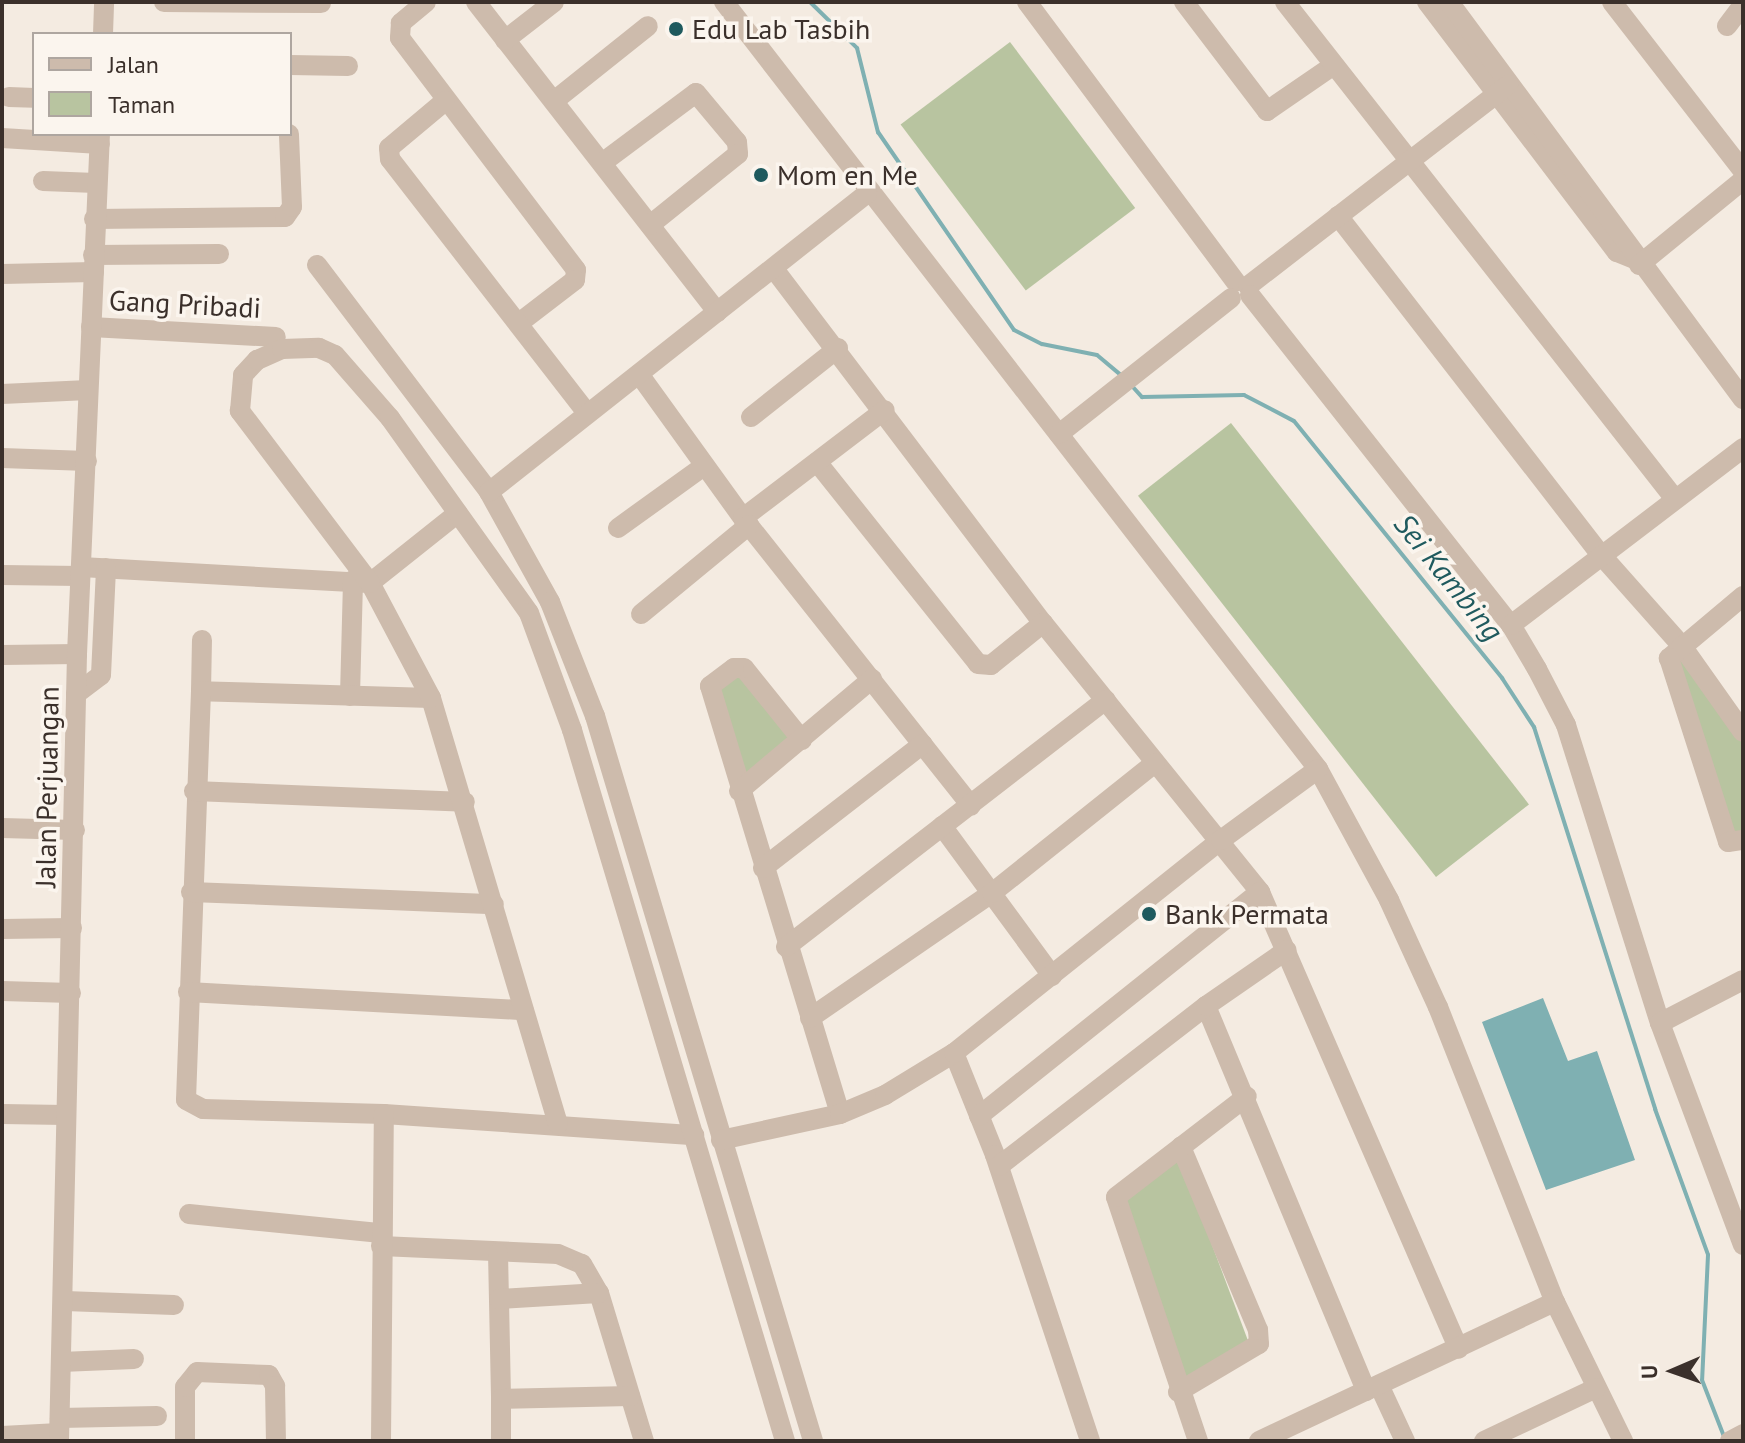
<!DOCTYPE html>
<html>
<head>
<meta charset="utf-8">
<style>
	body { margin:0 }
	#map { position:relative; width:1745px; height:1443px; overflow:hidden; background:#f4ebe1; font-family:"PT Sans",sans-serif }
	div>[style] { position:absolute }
	.green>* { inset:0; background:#b8c4a0; transform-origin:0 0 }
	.water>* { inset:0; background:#7fb0b2 }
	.stream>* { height:4px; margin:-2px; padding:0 2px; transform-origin:2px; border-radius:2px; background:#7fb0b2 }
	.minor>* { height:20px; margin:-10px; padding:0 10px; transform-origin:10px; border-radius:10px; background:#cdbbac }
	.dots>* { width:22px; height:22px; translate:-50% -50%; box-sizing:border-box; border:4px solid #fbf5ee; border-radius:50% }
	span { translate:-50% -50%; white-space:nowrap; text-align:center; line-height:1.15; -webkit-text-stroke:7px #fbf5ee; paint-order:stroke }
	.poi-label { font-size:28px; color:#3b302b }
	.left { translate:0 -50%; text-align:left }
	.street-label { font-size:28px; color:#3b302b }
	.water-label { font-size:30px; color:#1f5a5e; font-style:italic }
	.frame { position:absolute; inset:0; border:4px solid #3b302b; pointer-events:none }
	.legend { position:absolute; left:32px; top:32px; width:260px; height:104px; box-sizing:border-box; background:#fbf5ee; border:2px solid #aea6a0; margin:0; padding:10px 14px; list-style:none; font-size:24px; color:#3b302b }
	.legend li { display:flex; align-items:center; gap:16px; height:40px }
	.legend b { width:40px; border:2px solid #aea6a0 }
	.north { position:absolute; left:1633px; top:1331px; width:80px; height:80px; -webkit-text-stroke:6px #fbf5ee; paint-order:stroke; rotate:268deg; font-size:22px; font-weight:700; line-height:32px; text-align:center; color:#3b302b }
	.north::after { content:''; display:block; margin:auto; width:28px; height:36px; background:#3b302b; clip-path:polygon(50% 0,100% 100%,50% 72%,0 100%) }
</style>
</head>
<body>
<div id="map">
	<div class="green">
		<i style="left:1010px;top:42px;width:208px;height:137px;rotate:53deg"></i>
		<i style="left:1231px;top:423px;width:484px;height:118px;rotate:52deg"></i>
		<i style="clip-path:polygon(1682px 647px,1743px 735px,1743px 834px,1731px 843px,1672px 656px)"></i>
		<i style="clip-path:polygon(742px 669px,799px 739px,739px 790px,711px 694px)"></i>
		<i style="clip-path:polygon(1179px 1157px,1250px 1346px,1180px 1386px,1118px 1206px)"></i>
	</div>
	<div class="water">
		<i style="clip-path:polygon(1543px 998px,1568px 1061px,1597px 1051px,1635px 1160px,1546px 1190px,1482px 1022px)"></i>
	</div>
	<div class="stream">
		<i style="left:810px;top:2px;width:66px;rotate:44.4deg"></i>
		<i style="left:857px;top:48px;width:87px;rotate:76deg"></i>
		<i style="left:878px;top:132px;width:240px;rotate:55.5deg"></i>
		<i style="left:1014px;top:330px;width:31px;rotate:27deg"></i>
		<i style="left:1042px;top:344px;width:56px;rotate:11.3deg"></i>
		<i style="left:1097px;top:355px;width:34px;rotate:40deg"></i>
		<i style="left:1132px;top:386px;width:15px;rotate:48deg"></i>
		<i style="left:1142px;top:397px;width:102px;rotate:-1.1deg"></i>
		<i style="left:1244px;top:395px;width:56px;rotate:27.5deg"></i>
		<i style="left:1294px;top:421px;width:331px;rotate:51deg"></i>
		<i style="left:1502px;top:678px;width:59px;rotate:56.9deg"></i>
		<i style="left:1534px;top:727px;width:401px;rotate:72.4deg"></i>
		<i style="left:1655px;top:1109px;width:155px;rotate:70deg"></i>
		<i style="left:1708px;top:1255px;width:125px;rotate:92.7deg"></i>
		<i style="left:1702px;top:1380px;width:63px;rotate:68.7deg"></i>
	</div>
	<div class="minor">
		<i style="left:164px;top:2px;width:157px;rotate:0.4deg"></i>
		<i style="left:426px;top:2px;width:33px;rotate:140deg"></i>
		<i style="left:401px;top:23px;width:15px;rotate:94deg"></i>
		<i style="left:400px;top:38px;width:291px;rotate:52.8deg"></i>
		<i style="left:576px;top:270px;width:10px;rotate:96deg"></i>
		<i style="left:575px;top:280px;width:71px;rotate:142.5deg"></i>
		<i style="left:476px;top:2px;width:393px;rotate:52.1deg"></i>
		<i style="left:724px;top:2px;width:970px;rotate:52.24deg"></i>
		<i style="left:1318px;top:769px;width:149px;rotate:61.5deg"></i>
		<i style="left:1389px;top:900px;width:118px;rotate:65.4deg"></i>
		<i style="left:1438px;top:1007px;width:317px;rotate:68.4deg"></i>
		<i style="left:1555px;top:1302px;width:155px;rotate:63.9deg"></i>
		<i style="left:1027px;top:2px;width:349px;rotate:53.3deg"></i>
		<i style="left:1184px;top:2px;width:137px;rotate:52.7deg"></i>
		<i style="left:1267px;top:111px;width:81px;rotate:-34.5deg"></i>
		<i style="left:1285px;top:2px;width:632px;rotate:51.88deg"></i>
		<i style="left:1427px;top:2px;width:314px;rotate:52.8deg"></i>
		<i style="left:1617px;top:252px;width:18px;rotate:22deg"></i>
		<i style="left:1449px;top:2px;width:494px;rotate:53.5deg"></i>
		<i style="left:1612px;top:2px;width:214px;rotate:52.2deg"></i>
		<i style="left:1727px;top:26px;width:26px;rotate:-53deg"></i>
		<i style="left:103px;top:34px;width:32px;rotate:-88deg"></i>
		<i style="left:505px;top:40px;width:62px;rotate:-37.8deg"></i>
		<i style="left:290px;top:65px;width:58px;rotate:1deg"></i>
		<i style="left:9px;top:97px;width:25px;rotate:2deg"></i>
		<i style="left:445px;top:101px;width:73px;rotate:140deg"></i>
		<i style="left:389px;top:148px;width:11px;rotate:85deg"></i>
		<i style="left:390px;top:159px;width:320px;rotate:52.2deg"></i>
		<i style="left:554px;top:101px;width:120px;rotate:-38.6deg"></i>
		<i style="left:2px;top:138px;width:98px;rotate:3.5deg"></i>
		<i style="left:602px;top:163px;width:117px;rotate:-36.7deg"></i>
		<i style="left:696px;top:93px;width:64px;rotate:50.1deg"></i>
		<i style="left:737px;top:142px;width:12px;rotate:85deg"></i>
		<i style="left:738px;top:154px;width:113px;rotate:141.1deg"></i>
		<i style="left:43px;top:181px;width:53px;rotate:2.2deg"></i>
		<i style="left:1338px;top:216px;width:430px;rotate:52.2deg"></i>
		<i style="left:1602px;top:556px;width:120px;rotate:48.4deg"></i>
		<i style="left:1682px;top:646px;width:105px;rotate:54.7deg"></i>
		<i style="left:94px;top:219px;width:191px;rotate:-0.6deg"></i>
		<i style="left:285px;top:217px;width:12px;rotate:-55deg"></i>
		<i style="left:292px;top:207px;width:73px;rotate:-92.4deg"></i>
		<i style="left:93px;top:255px;width:126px;rotate:-0.5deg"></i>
		<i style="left:317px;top:265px;width:285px;rotate:52.8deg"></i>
		<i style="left:489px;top:492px;width:126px;rotate:61deg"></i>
		<i style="left:550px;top:602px;width:123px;rotate:68.5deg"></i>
		<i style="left:595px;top:716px;width:757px;rotate:73.26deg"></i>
		<i style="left:1639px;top:265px;width:134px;rotate:-39.3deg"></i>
		<i style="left:774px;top:269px;width:445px;rotate:52.8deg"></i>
		<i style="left:1043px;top:623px;width:346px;rotate:51.1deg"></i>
		<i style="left:1260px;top:892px;width:498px;rotate:66.5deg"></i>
		<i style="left:2px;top:274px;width:92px;rotate:-1.2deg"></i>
		<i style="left:1248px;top:286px;width:329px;rotate:-37.7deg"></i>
		<i style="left:1250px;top:295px;width:421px;rotate:51.7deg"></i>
		<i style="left:1511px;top:625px;width:51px;rotate:59.4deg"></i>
		<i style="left:1537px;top:669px;width:63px;rotate:62.6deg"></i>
		<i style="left:1566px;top:725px;width:312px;rotate:72.5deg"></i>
		<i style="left:1660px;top:1023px;width:237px;rotate:69.5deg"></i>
		<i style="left:91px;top:327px;width:185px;rotate:3.1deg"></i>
		<i style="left:639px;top:374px;width:178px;rotate:54.2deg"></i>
		<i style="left:743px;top:518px;width:367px;rotate:51.6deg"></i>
		<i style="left:2px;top:394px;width:86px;rotate:-2.7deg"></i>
		<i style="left:751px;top:417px;width:111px;rotate:-38.4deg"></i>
		<i style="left:1059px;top:434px;width:219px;rotate:-38.3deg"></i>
		<i style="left:2px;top:458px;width:85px;rotate:2deg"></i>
		<i style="left:817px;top:462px;width:258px;rotate:51.4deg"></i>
		<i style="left:978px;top:664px;width:13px;rotate:4deg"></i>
		<i style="left:991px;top:665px;width:67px;rotate:-38.9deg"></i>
		<i style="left:489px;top:492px;width:482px;rotate:-38.3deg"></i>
		<i style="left:743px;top:518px;width:178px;rotate:-37.3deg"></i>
		<i style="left:618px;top:528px;width:106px;rotate:-35.8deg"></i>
		<i style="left:81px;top:567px;width:289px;rotate:3.2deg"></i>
		<i style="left:370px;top:583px;width:112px;rotate:-38.5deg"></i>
		<i style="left:2px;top:575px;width:78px;rotate:0.7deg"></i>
		<i style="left:1743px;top:596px;width:97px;rotate:140deg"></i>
		<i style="left:1669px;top:658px;width:193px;rotate:72.2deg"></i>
		<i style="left:1728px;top:842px;width:15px;rotate:-8deg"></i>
		<i style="left:641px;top:614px;width:140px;rotate:-39.5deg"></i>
		<i style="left:1511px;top:625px;width:292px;rotate:-37.3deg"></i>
		<i style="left:2px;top:655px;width:75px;rotate:-0.8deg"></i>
		<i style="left:201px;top:691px;width:51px;rotate:-88.9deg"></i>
		<i style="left:76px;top:694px;width:31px;rotate:-37deg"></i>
		<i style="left:101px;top:675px;width:107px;rotate:-87.3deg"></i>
		<i style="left:350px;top:696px;width:116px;rotate:-88.5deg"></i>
		<i style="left:431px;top:698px;width:230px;rotate:-178.3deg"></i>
		<i style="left:201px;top:691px;width:409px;rotate:92.1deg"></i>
		<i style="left:186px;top:1100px;width:19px;rotate:28deg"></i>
		<i style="left:203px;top:1109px;width:181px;rotate:1.6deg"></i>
		<i style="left:384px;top:1114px;width:311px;rotate:3.9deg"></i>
		<i style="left:802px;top:740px;width:92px;rotate:-128.9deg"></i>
		<i style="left:744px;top:668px;width:10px;rotate:180deg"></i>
		<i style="left:734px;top:668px;width:30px;rotate:143deg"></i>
		<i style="left:710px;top:686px;width:447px;rotate:73.1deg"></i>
		<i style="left:194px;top:791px;width:271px;rotate:2.3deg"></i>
		<i style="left:739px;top:791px;width:174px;rotate:-40.1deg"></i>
		<i style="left:942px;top:826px;width:186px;rotate:53.7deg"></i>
		<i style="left:2px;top:828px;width:73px;rotate:1.6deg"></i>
		<i style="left:763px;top:868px;width:202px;rotate:-37.8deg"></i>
		<i style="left:191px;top:892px;width:303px;rotate:2.3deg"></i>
		<i style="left:2px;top:929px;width:70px;rotate:-0.8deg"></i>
		<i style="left:786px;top:947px;width:404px;rotate:-37.7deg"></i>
		<i style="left:2px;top:991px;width:69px;rotate:1.7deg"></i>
		<i style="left:188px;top:992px;width:336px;rotate:3.1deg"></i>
		<i style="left:1206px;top:1006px;width:417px;rotate:67.4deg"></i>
		<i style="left:810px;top:1018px;width:221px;rotate:-34.5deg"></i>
		<i style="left:992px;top:893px;width:208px;rotate:-38.6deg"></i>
		<i style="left:1660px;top:1023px;width:93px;rotate:-27.4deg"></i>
		<i style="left:954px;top:1053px;width:110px;rotate:68.1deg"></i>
		<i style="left:995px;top:1155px;width:301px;rotate:71.6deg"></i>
		<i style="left:2px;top:1114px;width:63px;rotate:0.9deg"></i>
		<i style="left:979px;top:1116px;width:359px;rotate:-38.6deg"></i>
		<i style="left:558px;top:1124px;width:445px;rotate:-106.6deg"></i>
		<i style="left:431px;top:698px;width:130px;rotate:-117.9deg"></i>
		<i style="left:370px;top:583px;width:216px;rotate:-127.1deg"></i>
		<i style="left:240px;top:411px;width:36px;rotate:-85deg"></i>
		<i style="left:243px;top:375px;width:21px;rotate:-47deg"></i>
		<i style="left:257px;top:360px;width:27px;rotate:-24deg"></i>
		<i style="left:282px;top:349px;width:37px;rotate:-2deg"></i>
		<i style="left:319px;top:348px;width:17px;rotate:24deg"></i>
		<i style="left:335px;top:355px;width:84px;rotate:48.9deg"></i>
		<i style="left:390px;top:418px;width:239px;rotate:54.5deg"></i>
		<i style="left:529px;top:613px;width:125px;rotate:69.8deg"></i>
		<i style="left:572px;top:730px;width:742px;rotate:73.32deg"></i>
		<i style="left:721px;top:1140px;width:122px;rotate:-12.3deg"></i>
		<i style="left:840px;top:1114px;width:49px;rotate:-22.9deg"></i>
		<i style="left:885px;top:1095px;width:81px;rotate:-31.3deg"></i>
		<i style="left:954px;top:1053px;width:342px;rotate:-38.6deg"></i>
		<i style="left:1221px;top:840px;width:120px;rotate:-36.2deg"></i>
		<i style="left:999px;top:1166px;width:262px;rotate:-37.7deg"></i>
		<i style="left:1206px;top:1006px;width:98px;rotate:-34.7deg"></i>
		<i style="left:189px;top:1214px;width:193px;rotate:5.7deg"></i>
		<i style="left:381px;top:1246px;width:177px;rotate:2.6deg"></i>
		<i style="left:558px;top:1254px;width:26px;rotate:23deg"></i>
		<i style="left:582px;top:1264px;width:34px;rotate:60deg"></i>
		<i style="left:599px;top:1293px;width:155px;rotate:73.1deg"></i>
		<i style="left:498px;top:1253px;width:146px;rotate:88.8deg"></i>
		<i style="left:501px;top:1399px;width:129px;rotate:-1.3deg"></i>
		<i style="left:499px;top:1299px;width:100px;rotate:-3.4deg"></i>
		<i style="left:65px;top:1301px;width:109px;rotate:2.1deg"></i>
		<i style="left:61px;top:1362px;width:73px;rotate:-2.4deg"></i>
		<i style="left:1379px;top:1385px;width:62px;rotate:65.1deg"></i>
		<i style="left:1178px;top:1392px;width:94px;rotate:-30.7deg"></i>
		<i style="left:1259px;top:1344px;width:14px;rotate:-94deg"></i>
		<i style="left:1258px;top:1330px;width:199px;rotate:-112.8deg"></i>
		<i style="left:60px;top:1418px;width:97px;rotate:-1.2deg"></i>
		<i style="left:2px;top:1436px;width:57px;rotate:-3deg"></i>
		<i style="left:59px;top:1441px;width:787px;rotate:-88.69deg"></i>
		<i style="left:77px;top:654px;width:521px;rotate:-87.47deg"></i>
		<i style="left:185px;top:1441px;width:54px;rotate:-90deg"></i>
		<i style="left:185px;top:1387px;width:19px;rotate:-51deg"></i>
		<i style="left:197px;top:1372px;width:72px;rotate:2.4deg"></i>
		<i style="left:269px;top:1375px;width:13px;rotate:61deg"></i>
		<i style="left:275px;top:1386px;width:55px;rotate:89deg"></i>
		<i style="left:381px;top:1441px;width:327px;rotate:-89.5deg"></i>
		<i style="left:501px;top:1441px;width:42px;rotate:-90deg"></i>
		<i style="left:1198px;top:1441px;width:257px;rotate:-108.6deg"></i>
		<i style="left:1116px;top:1197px;width:165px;rotate:-37.6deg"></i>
		<i style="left:1259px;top:1441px;width:327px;rotate:-25.2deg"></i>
		<i style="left:1484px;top:1441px;width:124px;rotate:-25.3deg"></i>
		<i style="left:1730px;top:1441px;width:15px;rotate:-28deg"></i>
	</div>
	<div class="dots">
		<i style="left:676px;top:29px;background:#1f5a5e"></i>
		<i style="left:761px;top:175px;background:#1f5a5e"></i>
		<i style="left:1149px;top:914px;background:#1f5a5e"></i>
	</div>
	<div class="poi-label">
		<span class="left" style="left:692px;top:29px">Edu Lab Tasbih</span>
		<span class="left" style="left:777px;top:175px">Mom en Me</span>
		<span class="left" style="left:1165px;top:914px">Bank Permata</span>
	</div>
	<div class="street-label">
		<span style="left:185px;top:304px;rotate:3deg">Gang Pribadi</span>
		<span style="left:47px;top:787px;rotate:-89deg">Jalan Perjuangan</span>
	</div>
	<div class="water-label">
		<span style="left:1449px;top:577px;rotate:51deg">Sei Kambing</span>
	</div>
	<div class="frame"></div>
	<ul class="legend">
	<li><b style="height:10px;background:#cdbbac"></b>Jalan</li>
	<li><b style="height:22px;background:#b8c4a0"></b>Taman</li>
	</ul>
	<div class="north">U</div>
</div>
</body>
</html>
